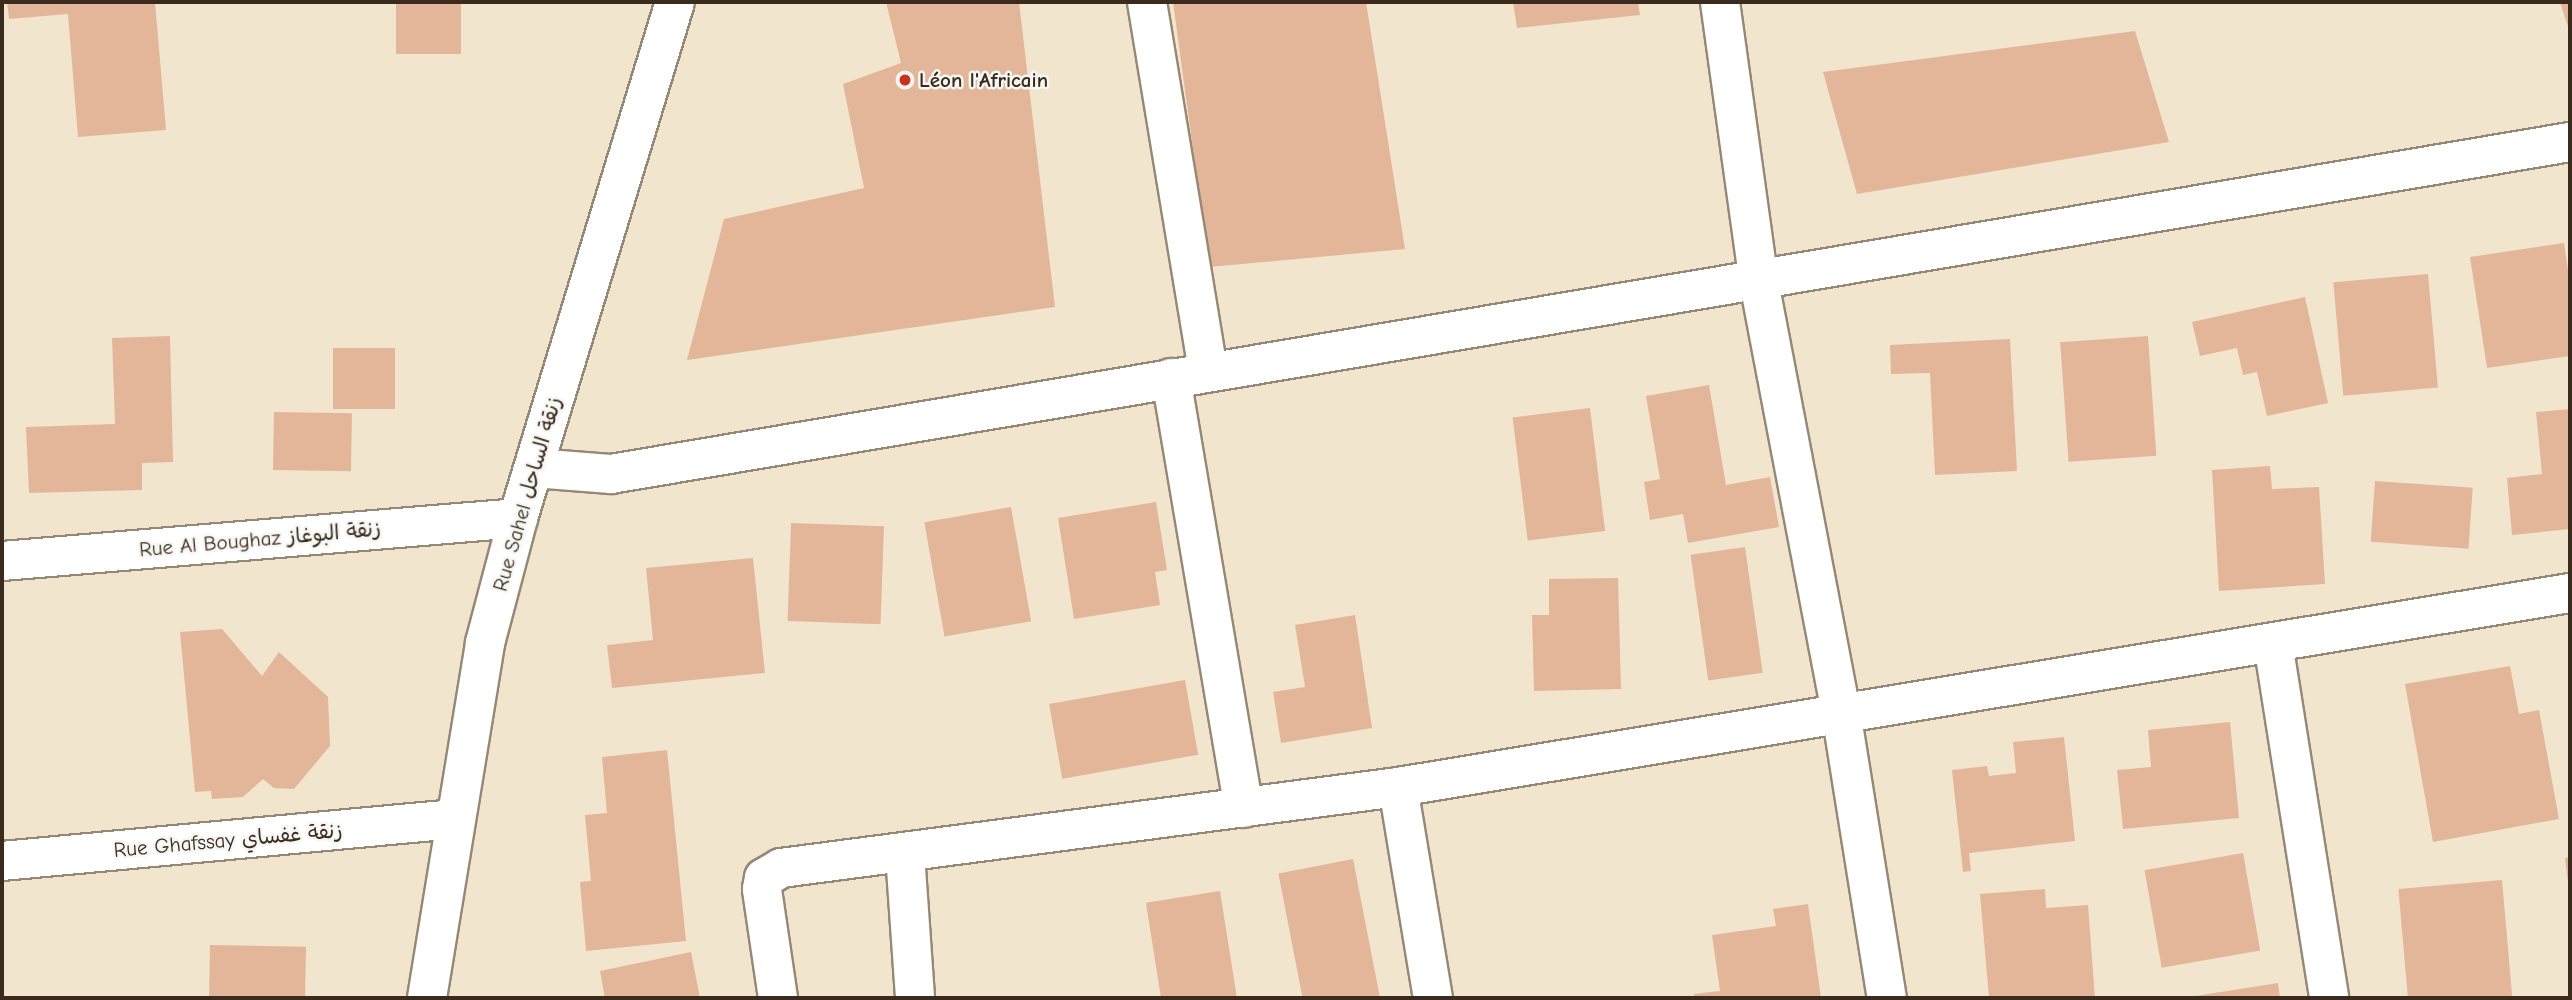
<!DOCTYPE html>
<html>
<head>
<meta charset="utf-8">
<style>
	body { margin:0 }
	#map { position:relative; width:2572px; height:1000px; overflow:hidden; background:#f2e5ce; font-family:"Comic Neue","Playpen Sans Arabic",sans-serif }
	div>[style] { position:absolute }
	.building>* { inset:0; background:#e3b699; transform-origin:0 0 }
	.roads { filter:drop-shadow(2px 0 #968876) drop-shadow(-2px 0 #968876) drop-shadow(0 2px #968876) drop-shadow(0 -2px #968876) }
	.minor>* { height:38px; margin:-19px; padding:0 19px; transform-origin:19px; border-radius:19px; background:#fff }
	.dots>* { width:19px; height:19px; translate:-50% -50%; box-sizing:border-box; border:4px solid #f6f6f2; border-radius:50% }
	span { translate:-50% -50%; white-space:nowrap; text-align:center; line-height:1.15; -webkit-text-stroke:5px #f6f6f2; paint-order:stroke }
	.poi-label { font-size:21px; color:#3b2a1e; font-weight:700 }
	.left { translate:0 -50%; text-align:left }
	.street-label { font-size:21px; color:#3b2a1e }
	.frame { position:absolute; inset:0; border:4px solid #3b2a1e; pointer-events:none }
</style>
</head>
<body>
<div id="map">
	<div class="building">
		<i style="clip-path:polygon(7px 2px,155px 2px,166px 130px,78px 137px,68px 14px,9px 19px)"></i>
		<i style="left:396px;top:2px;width:65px;height:52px"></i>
		<i style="clip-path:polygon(886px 2px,1019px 2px,1055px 307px,687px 360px,724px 219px,864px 188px,843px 84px,901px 63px)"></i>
		<i style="clip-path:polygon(1173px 2px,1366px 2px,1405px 249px,1209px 267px)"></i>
		<i style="clip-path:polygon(1513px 2px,1638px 2px,1640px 15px,1517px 28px)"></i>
		<i style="clip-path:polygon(2560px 2px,2570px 2px,2570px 33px)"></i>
		<i style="clip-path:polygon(2135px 31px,2169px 142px,1857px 194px,1823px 72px)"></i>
		<i style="clip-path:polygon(2564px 243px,2570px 284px,2570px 356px,2487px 368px,2470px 257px)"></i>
		<i style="left:2428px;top:274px;width:114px;height:95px;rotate:85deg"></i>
		<i style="clip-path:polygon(2305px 297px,2328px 403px,2267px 416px,2257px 372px,2243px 375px,2237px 348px,2200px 356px,2192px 322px)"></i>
		<i style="clip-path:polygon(170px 336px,173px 462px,142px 463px,142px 490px,29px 493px,26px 427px,115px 424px,112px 338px)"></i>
		<i style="left:2148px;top:336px;width:120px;height:88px;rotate:86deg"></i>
		<i style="clip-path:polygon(2010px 339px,2017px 471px,1935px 475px,1930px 373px,1891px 374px,1890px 345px)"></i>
		<i style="left:333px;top:348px;width:62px;height:61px"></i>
		<i style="clip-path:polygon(1709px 385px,1726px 485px,1770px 477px,1779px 527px,1688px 543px,1683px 514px,1650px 520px,1644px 482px,1660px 479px,1646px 396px)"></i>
		<i style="left:1590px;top:408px;width:124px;height:78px;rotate:83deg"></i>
		<i style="clip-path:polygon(2570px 409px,2570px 529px,2512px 535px,2507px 478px,2542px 474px,2536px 412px)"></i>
		<i style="left:274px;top:412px;width:78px;height:58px;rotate:1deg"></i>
		<i style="clip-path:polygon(2270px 466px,2272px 489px,2319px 487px,2325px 584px,2219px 591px,2212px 470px)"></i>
		<i style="left:2375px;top:481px;width:98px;height:61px;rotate:4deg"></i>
		<i style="clip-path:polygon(1156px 502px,1167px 570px,1155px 572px,1160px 605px,1074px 619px,1058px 518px)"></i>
		<i style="left:1011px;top:507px;width:116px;height:88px;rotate:80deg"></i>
		<i style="left:791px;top:523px;width:93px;height:98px;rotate:2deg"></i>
		<i style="left:1745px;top:547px;width:127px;height:55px;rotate:82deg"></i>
		<i style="clip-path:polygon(753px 558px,765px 673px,612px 688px,607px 645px,653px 640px,646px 568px)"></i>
		<i style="clip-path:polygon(1618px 578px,1621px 689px,1534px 691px,1532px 615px,1549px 615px,1549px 579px)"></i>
		<i style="clip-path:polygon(1355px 615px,1372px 728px,1281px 743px,1273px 692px,1305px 687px,1295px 625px)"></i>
		<i style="clip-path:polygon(222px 629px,262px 676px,279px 652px,328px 697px,330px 746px,294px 789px,274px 788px,263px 779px,243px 797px,212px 799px,211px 791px,195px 792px,180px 632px)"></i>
		<i style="clip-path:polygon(2510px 666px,2519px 714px,2539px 710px,2559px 819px,2433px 842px,2405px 684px)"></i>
		<i style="left:1185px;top:680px;width:76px;height:138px;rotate:80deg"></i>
		<i style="clip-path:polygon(2230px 722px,2239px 818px,2123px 829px,2117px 770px,2151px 767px,2148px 730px)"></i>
		<i style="clip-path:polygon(2064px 737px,2075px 841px,1969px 853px,1971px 871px,1963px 872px,1952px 770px,1987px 766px,1989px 776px,2016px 773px,2013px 742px)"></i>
		<i style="clip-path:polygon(667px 750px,686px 941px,586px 951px,580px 882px,591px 881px,585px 815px,607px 813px,602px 757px)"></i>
		<i style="left:2243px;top:853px;width:99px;height:100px;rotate:80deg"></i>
		<i style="clip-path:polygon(2570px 857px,2570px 890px,2569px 890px,2565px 858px)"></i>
		<i style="left:1353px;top:859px;width:142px;height:76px;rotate:79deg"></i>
		<i style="left:2502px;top:880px;width:119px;height:104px;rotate:85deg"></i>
		<i style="clip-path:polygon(2045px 889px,2046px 908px,2088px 905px,2095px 998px,1989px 998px,1980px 894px)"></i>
		<i style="left:1220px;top:891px;width:108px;height:75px;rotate:81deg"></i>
		<i style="clip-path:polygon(1808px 904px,1821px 998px,1695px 998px,1694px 994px,1720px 991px,1712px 935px,1776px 926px,1773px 909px)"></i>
		<i style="left:210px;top:945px;width:96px;height:53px;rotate:1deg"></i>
		<i style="clip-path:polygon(691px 952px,700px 998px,605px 998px,600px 971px)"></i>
		<i style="clip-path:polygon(2278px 983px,2280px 998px,2189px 998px,2189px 997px)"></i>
	</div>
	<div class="roads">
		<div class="minor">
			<i style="left:1147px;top:2px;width:374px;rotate:80.6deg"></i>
			<i style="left:1720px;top:2px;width:278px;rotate:82.1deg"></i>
			<i style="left:1758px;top:277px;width:443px;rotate:79.2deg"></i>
			<i style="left:1841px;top:712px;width:290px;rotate:80.9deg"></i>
			<i style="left:1171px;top:378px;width:436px;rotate:80.4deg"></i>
			<i style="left:534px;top:468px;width:77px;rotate:4.5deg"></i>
			<i style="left:611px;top:474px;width:1987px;rotate:-9.62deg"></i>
			<i style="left:2px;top:561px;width:518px;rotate:-4.76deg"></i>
			<i style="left:2273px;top:643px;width:359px;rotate:81deg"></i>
			<i style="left:1398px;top:787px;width:214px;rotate:80.6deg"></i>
			<i style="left:905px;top:854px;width:144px;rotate:86deg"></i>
			<i style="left:2px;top:861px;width:454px;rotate:-5.3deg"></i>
			<i style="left:427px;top:998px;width:360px;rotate:-80.7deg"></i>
			<i style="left:485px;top:643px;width:129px;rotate:-75.2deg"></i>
			<i style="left:518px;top:518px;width:539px;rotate:-73.08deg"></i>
			<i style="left:778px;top:998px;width:110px;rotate:-98.4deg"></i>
			<i style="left:762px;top:889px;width:11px;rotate:-80deg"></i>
			<i style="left:764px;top:878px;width:20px;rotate:-30deg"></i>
			<i style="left:781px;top:868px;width:622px;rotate:-7.48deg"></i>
			<i style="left:1398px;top:787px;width:1188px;rotate:-9.4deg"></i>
		</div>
	</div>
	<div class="dots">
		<i style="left:905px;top:80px;background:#c8321e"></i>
	</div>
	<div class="poi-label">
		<span class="left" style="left:919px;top:80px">Léon l'Africain</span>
	</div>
	<div class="street-label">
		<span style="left:527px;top:494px;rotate:-74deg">Rue Sahel زنقة الساحل</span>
		<span style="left:260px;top:539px;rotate:-5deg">Rue Al Boughaz زنقة البوغاز</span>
		<span style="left:228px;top:840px;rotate:-5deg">Rue Ghafssay زنقة غفساي</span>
	</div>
	<div class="frame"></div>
</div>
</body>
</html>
